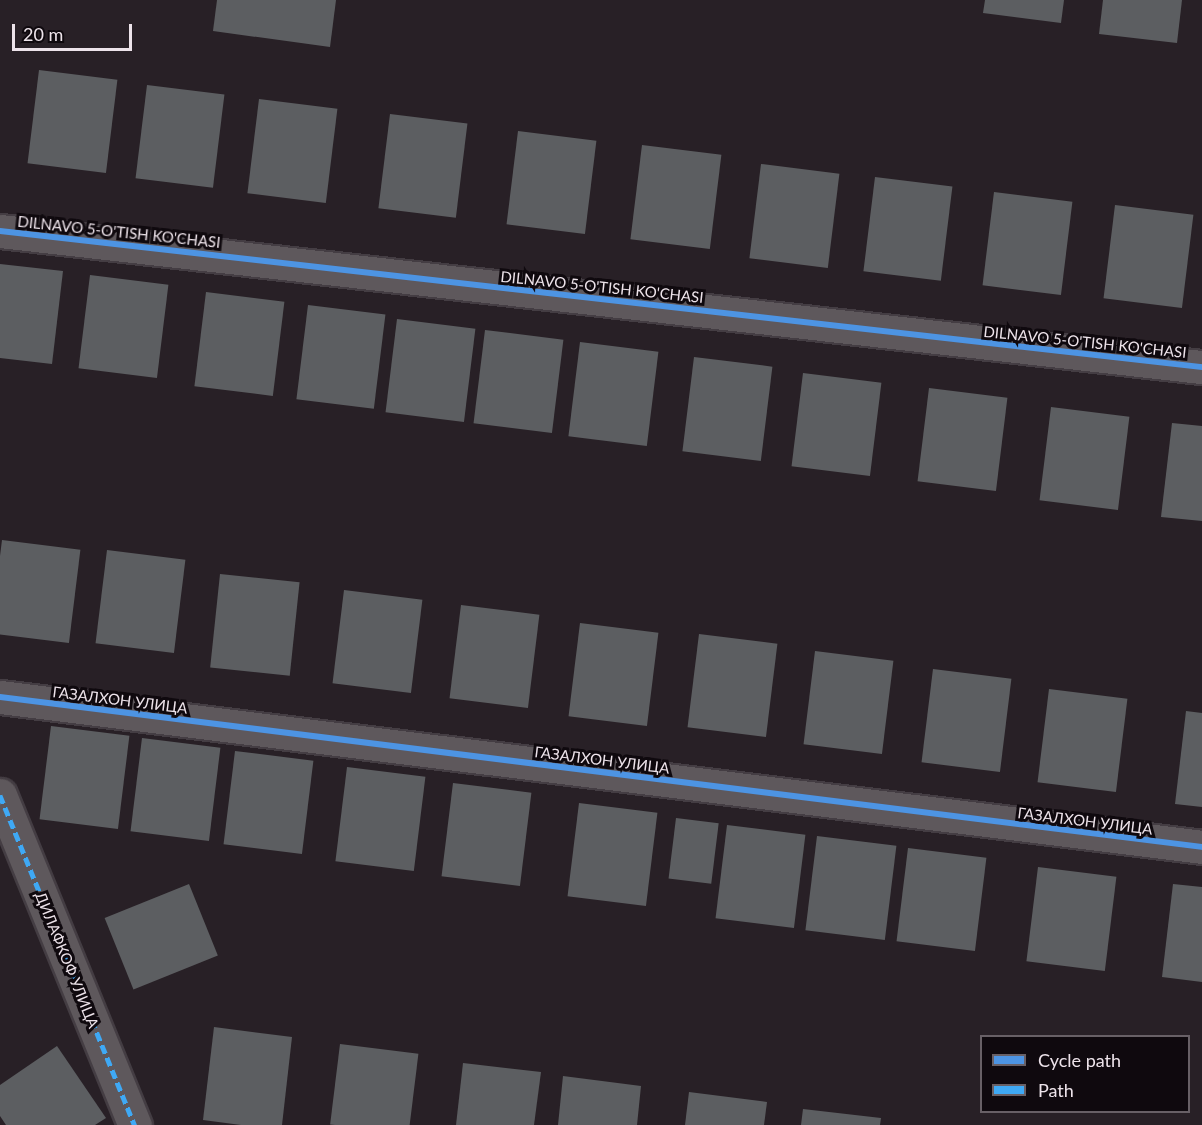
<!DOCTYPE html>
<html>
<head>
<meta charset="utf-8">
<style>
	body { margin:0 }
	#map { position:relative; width:1202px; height:1125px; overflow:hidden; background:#282026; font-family:Lato,sans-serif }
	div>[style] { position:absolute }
	.building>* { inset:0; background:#5c5e61; transform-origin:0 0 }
	.roads { filter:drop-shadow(2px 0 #443d43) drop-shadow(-2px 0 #443d43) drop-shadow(0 2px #443d43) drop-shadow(0 -2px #443d43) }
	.street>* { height:33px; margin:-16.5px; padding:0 16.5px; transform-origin:16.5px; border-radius:16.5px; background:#5e585c }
	.quiet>* { height:4.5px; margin-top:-2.25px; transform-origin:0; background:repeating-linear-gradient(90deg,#3fa9f5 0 9px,transparent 0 13.5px) }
	.cycleway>* { height:6px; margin:-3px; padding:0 3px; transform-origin:3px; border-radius:3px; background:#4d94e3 }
	span { translate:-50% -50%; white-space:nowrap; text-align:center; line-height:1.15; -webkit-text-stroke:6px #0f090e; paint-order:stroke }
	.street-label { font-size:15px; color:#ede3ea }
	.legend { position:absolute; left:980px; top:1035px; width:210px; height:78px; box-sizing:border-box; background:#0f090e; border:2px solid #686066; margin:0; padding:8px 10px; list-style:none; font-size:18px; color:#ede3ea }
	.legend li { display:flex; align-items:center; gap:12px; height:30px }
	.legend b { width:30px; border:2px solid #686066 }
	.scale { position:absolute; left:12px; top:24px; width:120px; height:27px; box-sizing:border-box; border:3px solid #ede3ea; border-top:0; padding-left:8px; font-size:18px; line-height:21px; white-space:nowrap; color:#ede3ea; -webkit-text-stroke:4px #0f090e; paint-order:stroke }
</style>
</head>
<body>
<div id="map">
	<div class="building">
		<i style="clip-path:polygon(217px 0,336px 0,330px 47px,213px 31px)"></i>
		<i style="clip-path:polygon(985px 0,1064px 0,1061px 23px,983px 13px)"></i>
		<i style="clip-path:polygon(1103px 0,1182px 0,1177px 43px,1099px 34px)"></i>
		<i style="left:39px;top:70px;width:79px;height:94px;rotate:7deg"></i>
		<i style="left:147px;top:85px;width:78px;height:94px;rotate:7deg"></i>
		<i style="left:259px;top:99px;width:79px;height:95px;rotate:7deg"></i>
		<i style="left:390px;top:114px;width:78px;height:95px;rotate:7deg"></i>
		<i style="left:518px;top:131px;width:79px;height:94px;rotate:7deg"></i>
		<i style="left:642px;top:145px;width:80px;height:95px;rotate:7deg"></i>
		<i style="left:761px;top:164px;width:79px;height:95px;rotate:7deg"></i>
		<i style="left:875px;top:177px;width:78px;height:95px;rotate:7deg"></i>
		<i style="left:994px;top:192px;width:79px;height:94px;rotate:7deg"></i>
		<i style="left:1115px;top:205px;width:79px;height:94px;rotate:7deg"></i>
		<i style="clip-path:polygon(0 264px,63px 271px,52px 364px,0 358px)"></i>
		<i style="left:90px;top:275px;width:79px;height:94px;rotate:7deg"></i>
		<i style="left:206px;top:292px;width:79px;height:95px;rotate:7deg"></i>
		<i style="left:308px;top:305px;width:78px;height:95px;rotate:7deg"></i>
		<i style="left:397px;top:319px;width:79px;height:94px;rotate:7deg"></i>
		<i style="left:485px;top:330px;width:79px;height:94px;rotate:7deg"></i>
		<i style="left:580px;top:342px;width:79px;height:95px;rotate:7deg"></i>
		<i style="left:694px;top:357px;width:79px;height:95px;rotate:7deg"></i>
		<i style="left:803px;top:373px;width:79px;height:94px;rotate:7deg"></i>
		<i style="left:929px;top:388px;width:79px;height:94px;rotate:7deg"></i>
		<i style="left:1051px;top:407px;width:79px;height:94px;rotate:7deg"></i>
		<i style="clip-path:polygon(1172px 423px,1202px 426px,1202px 521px,1161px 517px)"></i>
		<i style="left:2px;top:540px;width:79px;height:94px;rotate:7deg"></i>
		<i style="left:107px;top:550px;width:79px;height:94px;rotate:7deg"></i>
		<i style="left:220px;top:574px;width:80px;height:94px;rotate:6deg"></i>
		<i style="left:344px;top:590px;width:79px;height:94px;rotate:7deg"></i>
		<i style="left:461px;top:605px;width:79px;height:94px;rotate:7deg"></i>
		<i style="left:580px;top:623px;width:79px;height:94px;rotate:7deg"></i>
		<i style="left:699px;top:634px;width:79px;height:94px;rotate:7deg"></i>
		<i style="left:815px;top:651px;width:79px;height:94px;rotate:7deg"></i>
		<i style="left:933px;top:669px;width:79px;height:94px;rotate:7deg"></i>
		<i style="left:1049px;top:689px;width:79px;height:94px;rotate:7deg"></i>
		<i style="clip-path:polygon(1186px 711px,1202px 713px,1202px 807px,1175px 804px)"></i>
		<i style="left:51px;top:726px;width:79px;height:94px;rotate:7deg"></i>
		<i style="left:142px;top:738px;width:79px;height:94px;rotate:7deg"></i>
		<i style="left:235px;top:751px;width:79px;height:94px;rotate:7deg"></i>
		<i style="left:347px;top:767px;width:79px;height:95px;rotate:7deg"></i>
		<i style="left:453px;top:783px;width:79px;height:94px;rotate:7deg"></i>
		<i style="left:579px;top:803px;width:79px;height:94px;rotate:7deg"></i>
		<i style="left:676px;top:818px;width:43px;height:61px;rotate:7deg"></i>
		<i style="left:727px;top:825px;width:79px;height:94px;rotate:7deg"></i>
		<i style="left:817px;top:836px;width:80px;height:95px;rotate:7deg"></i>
		<i style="left:908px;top:848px;width:79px;height:94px;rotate:7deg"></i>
		<i style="left:1038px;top:867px;width:79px;height:95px;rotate:7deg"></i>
		<i style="left:189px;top:884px;width:77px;height:91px;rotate:68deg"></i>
		<i style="clip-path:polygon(1173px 884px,1202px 887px,1202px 982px,1162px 977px)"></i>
		<i style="clip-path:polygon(214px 1027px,292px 1037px,282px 1125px,241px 1125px,203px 1120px)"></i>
		<i style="left:340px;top:1044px;width:79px;height:81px;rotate:7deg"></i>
		<i style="clip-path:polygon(57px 1046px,106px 1118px,95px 1125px,6px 1125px,0 1116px,0 1085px)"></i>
		<i style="clip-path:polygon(463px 1063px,541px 1072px,534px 1125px,456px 1125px)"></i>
		<i style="clip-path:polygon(563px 1076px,641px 1086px,637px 1125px,558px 1125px)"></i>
		<i style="clip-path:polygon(689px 1092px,767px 1102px,764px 1125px,685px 1125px)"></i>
		<i style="clip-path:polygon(803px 1109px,881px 1118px,880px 1125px,801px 1125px)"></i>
	</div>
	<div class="roads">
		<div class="street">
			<i style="left:0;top:231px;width:1210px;rotate:6.46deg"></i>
			<i style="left:0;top:697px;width:1211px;rotate:7.11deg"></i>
			<i style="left:0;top:795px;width:357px;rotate:67.8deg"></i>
		</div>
	</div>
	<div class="quiet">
		<i style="left:0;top:795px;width:357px;rotate:67.8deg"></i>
	</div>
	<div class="cycleway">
		<i style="left:0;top:231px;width:1210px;rotate:6.46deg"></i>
		<i style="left:0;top:697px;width:1211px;rotate:7.11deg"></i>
	</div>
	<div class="street-label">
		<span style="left:119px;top:232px;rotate:6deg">DILNAVO 5-O'TISH KO'CHASI</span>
		<span style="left:602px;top:287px;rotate:6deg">DILNAVO 5-O'TISH KO'CHASI</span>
		<span style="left:1085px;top:342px;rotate:6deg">DILNAVO 5-O'TISH KO'CHASI</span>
		<span style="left:120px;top:700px;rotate:7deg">ГАЗАЛХОН УЛИЦА</span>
		<span style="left:602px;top:760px;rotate:7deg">ГАЗАЛХОН УЛИЦА</span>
		<span style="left:1085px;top:821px;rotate:7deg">ГАЗАЛХОН УЛИЦА</span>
		<span style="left:67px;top:960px;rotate:68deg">ДИЛАФКОФ УЛИЦА</span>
	</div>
	<ul class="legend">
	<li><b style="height:8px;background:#4d94e3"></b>Cycle path</li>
	<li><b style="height:8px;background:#3fa9f5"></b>Path</li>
	</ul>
	<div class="scale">20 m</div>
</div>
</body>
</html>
